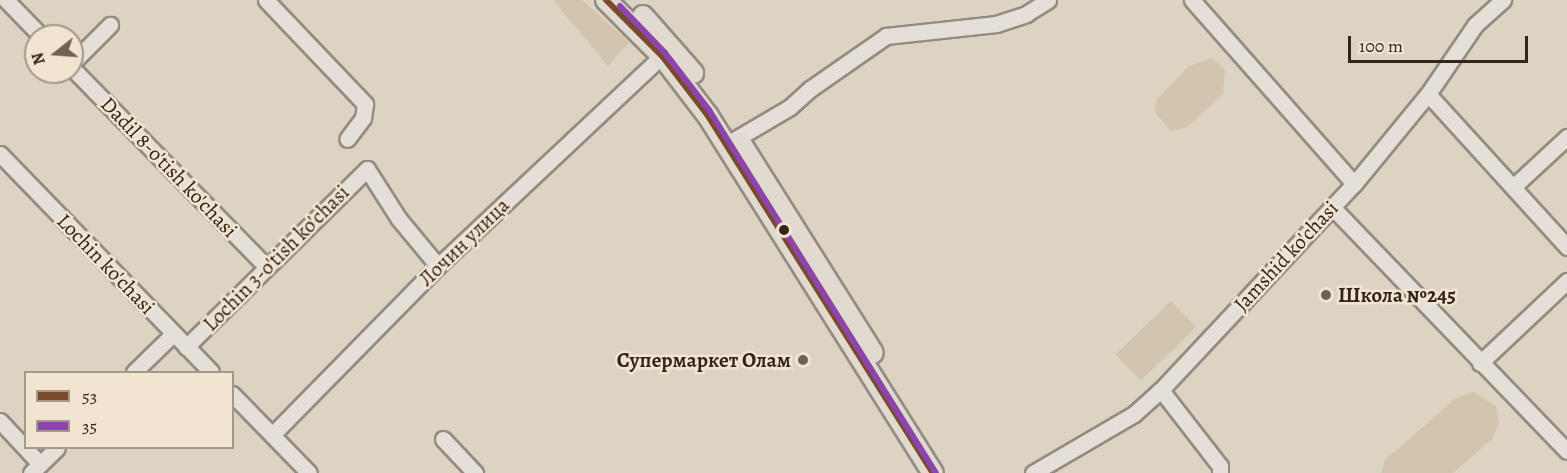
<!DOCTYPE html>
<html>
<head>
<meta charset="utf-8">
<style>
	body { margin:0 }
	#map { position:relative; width:1567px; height:473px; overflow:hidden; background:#ddd3c2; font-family:Alegreya,serif }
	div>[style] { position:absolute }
	.green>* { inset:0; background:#d3c4ad; transform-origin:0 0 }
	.roads { filter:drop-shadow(2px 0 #948c82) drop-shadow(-2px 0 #948c82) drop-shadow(0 2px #948c82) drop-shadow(0 -2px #948c82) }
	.minor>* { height:15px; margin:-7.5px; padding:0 7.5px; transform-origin:7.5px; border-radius:7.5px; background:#e5e0d7 }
	.major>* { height:20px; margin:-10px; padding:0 10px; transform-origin:10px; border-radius:10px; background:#e0dad0 }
	.bus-1>* { height:6px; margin:-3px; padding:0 3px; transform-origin:3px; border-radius:3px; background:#7a4b2a }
	.bus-2>* { height:6px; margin:-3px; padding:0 3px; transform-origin:3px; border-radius:3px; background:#8e44ad }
	.dots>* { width:16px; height:16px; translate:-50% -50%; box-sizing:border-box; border:3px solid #f1e4d0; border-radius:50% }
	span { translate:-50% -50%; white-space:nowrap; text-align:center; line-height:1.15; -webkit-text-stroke:5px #f1e4d0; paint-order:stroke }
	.street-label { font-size:21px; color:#34241e }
	.poi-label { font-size:21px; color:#34241e; font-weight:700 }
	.left { translate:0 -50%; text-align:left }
	.right { translate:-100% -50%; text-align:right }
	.legend { position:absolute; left:24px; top:371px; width:210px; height:78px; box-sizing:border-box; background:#f1e4d0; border:2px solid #a59789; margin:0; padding:8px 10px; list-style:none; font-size:18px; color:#34241e }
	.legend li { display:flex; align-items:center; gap:12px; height:30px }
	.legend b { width:30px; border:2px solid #a59789 }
	.north { position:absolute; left:24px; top:24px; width:60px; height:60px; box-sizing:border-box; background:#f1e4d0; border:2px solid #a59789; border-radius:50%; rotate:253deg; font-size:16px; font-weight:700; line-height:24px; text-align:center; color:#34241e }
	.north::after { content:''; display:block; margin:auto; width:21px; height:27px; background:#6f6157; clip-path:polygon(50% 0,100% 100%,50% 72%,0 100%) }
	.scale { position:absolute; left:1348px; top:36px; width:180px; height:27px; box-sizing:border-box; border:3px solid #34241e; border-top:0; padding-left:8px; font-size:18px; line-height:21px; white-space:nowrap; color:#34241e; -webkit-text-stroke:4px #f1e4d0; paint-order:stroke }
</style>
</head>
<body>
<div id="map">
	<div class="green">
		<i style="clip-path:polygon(553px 0,582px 0,629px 42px,608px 66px)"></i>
		<i style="clip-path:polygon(1212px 58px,1225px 70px,1223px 94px,1186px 128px,1170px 131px,1155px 112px,1157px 99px,1189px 66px)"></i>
		<i style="left:1171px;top:301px;width:36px;height:77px;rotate:46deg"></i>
		<i style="clip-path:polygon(1473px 392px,1496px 406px,1499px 423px,1492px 439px,1453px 473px,1381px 473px,1385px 460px,1456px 398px)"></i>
	</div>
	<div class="roads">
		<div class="minor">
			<i style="left:6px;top:0;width:50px;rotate:45.8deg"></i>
			<i style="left:266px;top:0;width:144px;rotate:46.4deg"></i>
			<i style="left:365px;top:104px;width:14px;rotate:98deg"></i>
			<i style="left:363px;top:118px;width:26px;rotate:127deg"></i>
			<i style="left:1192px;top:0;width:245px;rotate:48.6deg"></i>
			<i style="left:72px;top:63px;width:54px;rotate:-45deg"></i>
			<i style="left:72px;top:68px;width:277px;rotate:45.6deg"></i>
			<i style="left:1428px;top:94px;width:207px;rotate:47.7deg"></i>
			<i style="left:729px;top:143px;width:71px;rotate:-30.5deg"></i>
			<i style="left:790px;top:107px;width:27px;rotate:-42deg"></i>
			<i style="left:810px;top:89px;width:93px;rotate:-34.9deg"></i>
			<i style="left:886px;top:36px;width:111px;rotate:-6.2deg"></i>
			<i style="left:996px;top:24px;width:32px;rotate:-18deg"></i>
			<i style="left:1026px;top:14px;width:26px;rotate:-32deg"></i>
			<i style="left:0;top:154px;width:303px;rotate:45.9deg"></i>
			<i style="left:1513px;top:187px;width:74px;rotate:-42.8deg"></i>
			<i style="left:1333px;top:208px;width:337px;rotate:46.1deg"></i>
			<i style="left:186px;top:347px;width:254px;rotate:-44.5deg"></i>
			<i style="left:367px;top:169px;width:59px;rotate:57.4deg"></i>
			<i style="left:399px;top:219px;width:61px;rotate:50.3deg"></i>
			<i style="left:1480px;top:363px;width:120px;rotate:-43.3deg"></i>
			<i style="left:134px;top:372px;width:54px;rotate:-44.3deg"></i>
			<i style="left:1161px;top:390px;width:96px;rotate:52.2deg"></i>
			<i style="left:1220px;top:466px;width:7px;rotate:90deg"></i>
			<i style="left:232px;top:394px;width:110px;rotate:45.7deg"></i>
			<i style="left:0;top:421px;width:59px;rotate:47.1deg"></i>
			<i style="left:272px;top:435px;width:237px;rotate:-45.5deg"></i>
			<i style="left:438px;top:266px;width:307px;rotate:-43.2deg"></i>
			<i style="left:443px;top:439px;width:47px;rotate:46.7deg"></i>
			<i style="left:31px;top:473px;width:36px;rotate:-44deg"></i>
			<i style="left:1033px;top:473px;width:117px;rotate:-30.3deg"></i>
			<i style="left:1134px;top:414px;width:36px;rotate:-42deg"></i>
			<i style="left:1161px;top:390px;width:282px;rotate:-46.9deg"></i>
			<i style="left:1354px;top:184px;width:117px;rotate:-50.6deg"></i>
			<i style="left:1428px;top:94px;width:83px;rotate:-55.7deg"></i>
			<i style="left:1475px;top:25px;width:38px;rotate:-42deg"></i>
		</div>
		<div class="major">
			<i style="left:606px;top:0;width:79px;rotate:45deg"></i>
			<i style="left:662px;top:56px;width:76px;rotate:52.5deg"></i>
			<i style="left:708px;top:116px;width:422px;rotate:57.8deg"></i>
			<i style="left:643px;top:16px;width:76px;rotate:48.7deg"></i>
			<i style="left:740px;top:142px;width:249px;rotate:57.8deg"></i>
		</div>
	</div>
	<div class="bus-1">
		<i style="left:606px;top:0;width:79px;rotate:45deg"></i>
		<i style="left:662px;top:56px;width:76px;rotate:52.5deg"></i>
		<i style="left:708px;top:116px;width:422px;rotate:57.8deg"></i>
	</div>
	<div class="bus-2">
		<i style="left:620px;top:6px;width:65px;rotate:46.2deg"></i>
		<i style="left:665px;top:53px;width:72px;rotate:52.3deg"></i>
		<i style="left:709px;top:110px;width:428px;rotate:58deg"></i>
	</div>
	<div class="dots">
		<i style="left:784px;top:230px;background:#34241e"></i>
		<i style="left:1326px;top:295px;background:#6f6157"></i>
		<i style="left:803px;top:360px;background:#6f6157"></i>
	</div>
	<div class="street-label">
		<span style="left:169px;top:167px;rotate:46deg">Dadil 8-o'tish ko'chasi</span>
		<span style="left:464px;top:242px;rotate:-44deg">Лочин улица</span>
		<span style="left:1286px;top:256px;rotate:-47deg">Jamshid ko'chasi</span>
		<span style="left:276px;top:258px;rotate:-45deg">Lochin 3-o'tish ko'chasi</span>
		<span style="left:106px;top:264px;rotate:46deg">Lochin ko'chasi</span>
	</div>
	<div class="poi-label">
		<span class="left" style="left:1338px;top:295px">Школа №245</span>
		<span class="right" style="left:791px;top:360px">Супермаркет Олам</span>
	</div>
	<ul class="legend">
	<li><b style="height:8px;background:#7a4b2a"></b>53</li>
	<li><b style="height:8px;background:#8e44ad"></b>35</li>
	</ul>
	<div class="north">N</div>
	<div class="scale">100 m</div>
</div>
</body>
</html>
